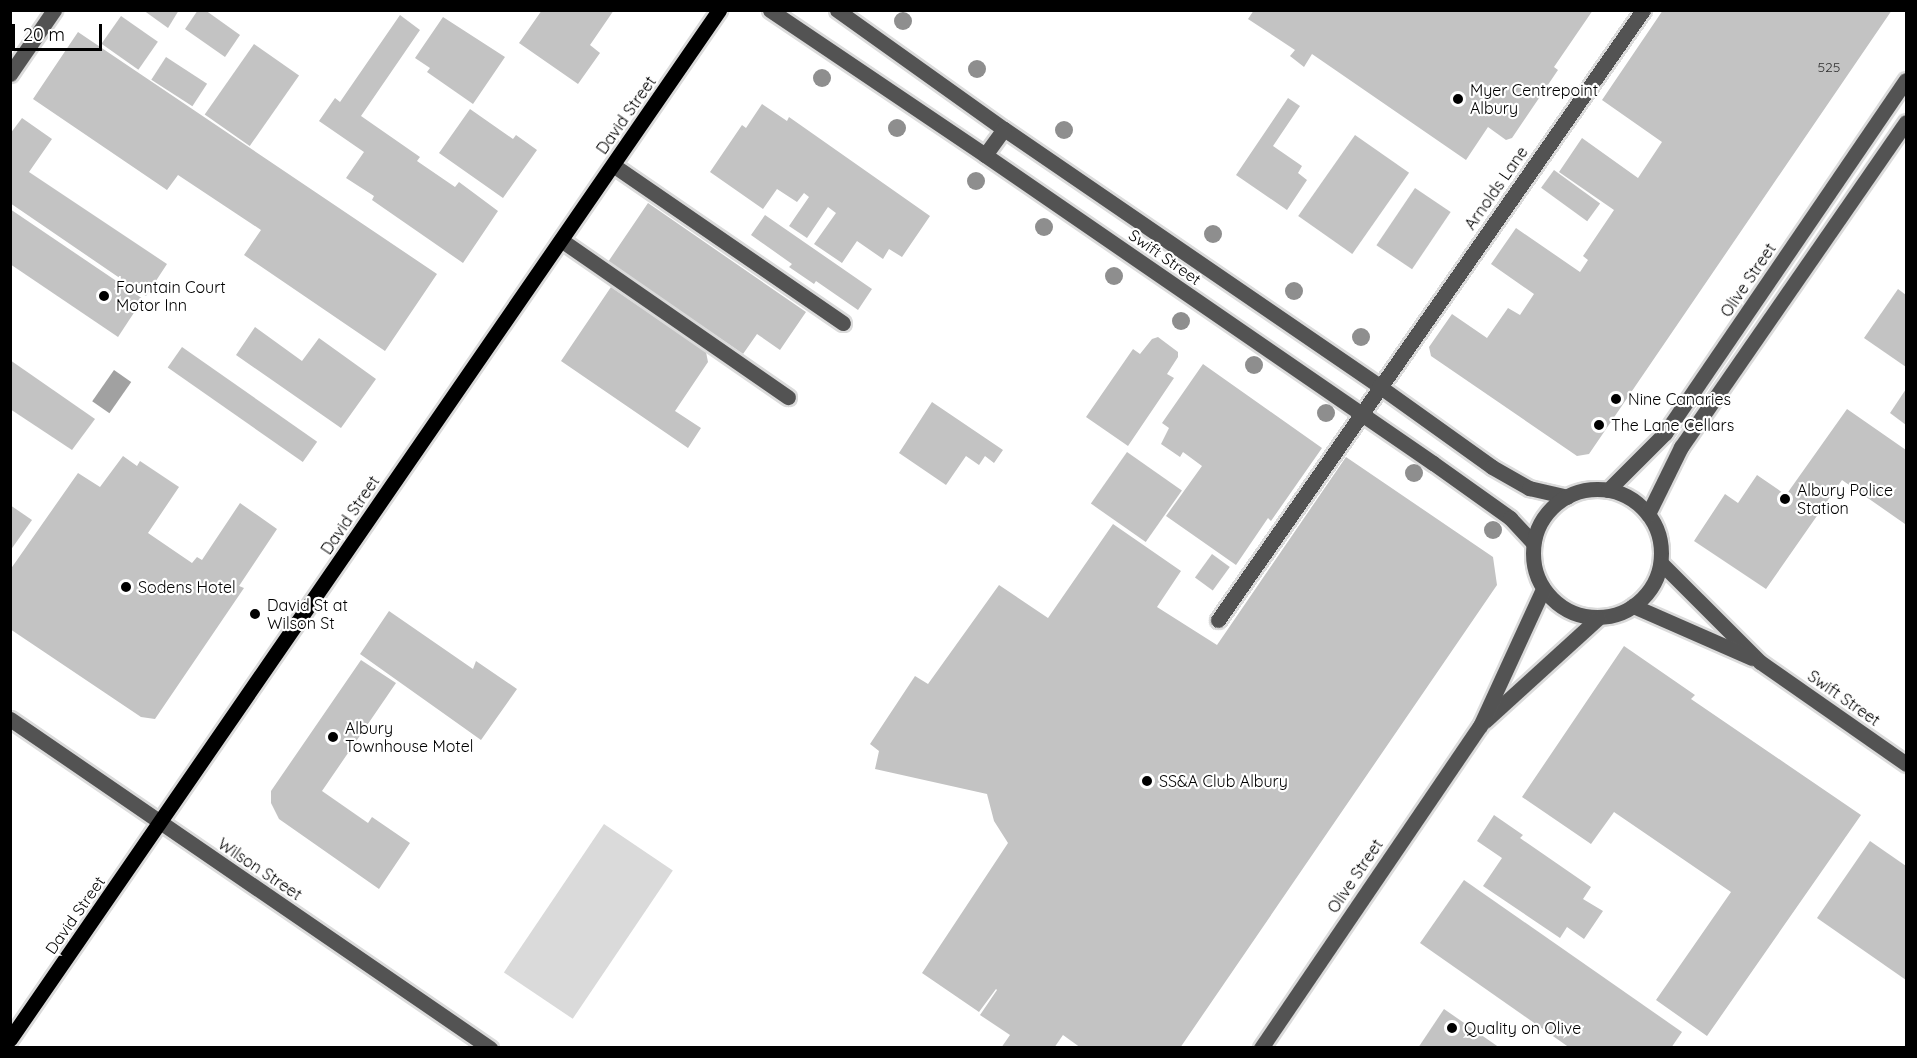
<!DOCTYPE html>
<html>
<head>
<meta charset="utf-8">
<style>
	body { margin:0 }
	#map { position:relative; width:1917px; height:1058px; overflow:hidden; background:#fff; font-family:Quicksand,sans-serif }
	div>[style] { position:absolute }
	.green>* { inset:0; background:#dadada; transform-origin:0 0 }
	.water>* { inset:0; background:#a1a1a1; transform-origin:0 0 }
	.building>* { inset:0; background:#c3c3c3; transform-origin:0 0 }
	.roads { filter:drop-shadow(2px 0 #dbdbdb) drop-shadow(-2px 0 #dbdbdb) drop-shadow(0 2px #dbdbdb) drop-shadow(0 -2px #dbdbdb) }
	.minor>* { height:15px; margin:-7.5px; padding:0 7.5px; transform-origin:7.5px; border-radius:7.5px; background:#535353 }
	.minor>.ring { margin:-7.5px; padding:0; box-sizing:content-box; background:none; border:15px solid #535353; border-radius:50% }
	.major>* { height:15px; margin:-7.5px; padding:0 7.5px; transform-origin:7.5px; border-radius:7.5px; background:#000 }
	.trees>* { width:18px; height:18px; margin:-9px; border-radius:50%; background:#8e8e8e }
	.dots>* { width:16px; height:16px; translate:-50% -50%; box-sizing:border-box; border:3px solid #fff; border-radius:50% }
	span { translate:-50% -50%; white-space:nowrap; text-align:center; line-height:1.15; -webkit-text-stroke:4.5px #fff; paint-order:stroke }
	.number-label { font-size:14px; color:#313131 }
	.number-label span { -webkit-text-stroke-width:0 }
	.poi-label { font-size:16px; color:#000 }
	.left { translate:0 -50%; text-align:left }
	.street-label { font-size:16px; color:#000 }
	.frame { position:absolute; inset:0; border:12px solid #000; pointer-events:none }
	.scale { position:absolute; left:12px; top:24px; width:90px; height:27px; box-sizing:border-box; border:3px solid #000; border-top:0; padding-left:8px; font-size:18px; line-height:21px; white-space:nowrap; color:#000; -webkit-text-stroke:4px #fff; paint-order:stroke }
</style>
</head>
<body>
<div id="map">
	<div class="green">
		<i style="left:604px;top:824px;width:83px;height:179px;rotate:34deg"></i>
	</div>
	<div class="water">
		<i style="left:114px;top:370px;width:21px;height:38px;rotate:35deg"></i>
	</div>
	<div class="building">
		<i style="clip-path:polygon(143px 10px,179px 10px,168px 28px)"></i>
		<i style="clip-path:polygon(198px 10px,205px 10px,240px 35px,225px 57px,185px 29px)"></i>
		<i style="clip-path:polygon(542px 10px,614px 10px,590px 45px,600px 53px,578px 84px,519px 43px)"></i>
		<i style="clip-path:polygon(1254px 10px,1593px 10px,1554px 67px,1558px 70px,1512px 138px,1506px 140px,1488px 127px,1466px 160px,1312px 54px,1304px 67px,1290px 56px,1295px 50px,1248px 19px)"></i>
		<i style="clip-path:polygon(1663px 10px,1892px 10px,1589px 454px,1577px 456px,1431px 356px,1429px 347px,1452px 314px,1487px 338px,1508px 308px,1520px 315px,1534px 294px,1491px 264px,1516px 228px,1580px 272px,1588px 260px,1583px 256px,1614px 210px,1559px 172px,1582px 138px,1638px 178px,1662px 142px,1602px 100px)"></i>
		<i style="clip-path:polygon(400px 15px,420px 30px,361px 116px,420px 157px,417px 161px,455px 187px,459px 182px,498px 211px,463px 263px,372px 200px,374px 196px,346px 178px,364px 152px,319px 121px,335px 98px,340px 102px)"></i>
		<i style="left:121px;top:16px;width:45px;height:34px;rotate:35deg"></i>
		<i style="clip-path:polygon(443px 17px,505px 57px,473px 104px,427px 72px,430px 68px,415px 58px)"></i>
		<i style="clip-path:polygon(78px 32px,437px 274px,385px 351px,244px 255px,261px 230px,178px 175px,167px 190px,33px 99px)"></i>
		<i style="left:254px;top:44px;width:55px;height:86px;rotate:35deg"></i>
		<i style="left:166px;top:57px;width:49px;height:27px;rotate:33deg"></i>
		<i style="clip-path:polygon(1288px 98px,1300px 106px,1273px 146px,1302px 166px,1298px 173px,1307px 180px,1287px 210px,1236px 175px)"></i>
		<i style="clip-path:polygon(762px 104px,787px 121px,789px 117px,930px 216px,902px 257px,889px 249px,883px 259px,857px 241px,842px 263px,814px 244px,836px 213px,828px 207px,807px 238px,789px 226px,809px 197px,804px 193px,797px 202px,777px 189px,763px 209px,710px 172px,742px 125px,746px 128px)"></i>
		<i style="clip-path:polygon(470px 109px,513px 139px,516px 135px,537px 150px,503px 198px,439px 153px)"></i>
		<i style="clip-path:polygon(22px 118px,52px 139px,29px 172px,167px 264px,146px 296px,10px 203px,10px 134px)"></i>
		<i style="left:1355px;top:135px;width:66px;height:99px;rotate:35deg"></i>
		<i style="left:1554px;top:170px;width:57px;height:22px;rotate:36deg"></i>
		<i style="left:1415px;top:188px;width:43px;height:69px;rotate:34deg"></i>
		<i style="clip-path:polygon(648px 203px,806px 312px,780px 350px,757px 334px,743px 354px,608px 262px)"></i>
		<i style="clip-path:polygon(10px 209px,143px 299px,118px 337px,10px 264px)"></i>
		<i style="clip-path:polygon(765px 215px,872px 289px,858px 310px,816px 281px,814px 284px,789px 267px,792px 264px,751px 235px)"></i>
		<i style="clip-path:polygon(611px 287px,706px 352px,708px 362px,675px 411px,701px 428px,688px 448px,561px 361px)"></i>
		<i style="clip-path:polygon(1898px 289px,1906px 295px,1906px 367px,1864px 338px)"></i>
		<i style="clip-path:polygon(255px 327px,302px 361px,319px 338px,376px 379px,341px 428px,236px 355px)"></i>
		<i style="clip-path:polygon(1158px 337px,1178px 352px,1178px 357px,1167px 374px,1174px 378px,1128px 446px,1086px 417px,1133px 349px,1140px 354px,1152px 339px)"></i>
		<i style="left:182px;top:347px;width:165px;height:25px;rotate:35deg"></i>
		<i style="clip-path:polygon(10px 360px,95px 419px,72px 450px,10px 409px)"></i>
		<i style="clip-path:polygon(1203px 364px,1322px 448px,1271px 521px,1268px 518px,1236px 565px,1166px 516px,1202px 466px,1183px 452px,1180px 457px,1161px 444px,1169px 428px,1162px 423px)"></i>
		<i style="clip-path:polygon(1906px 389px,1906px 425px,1890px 413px)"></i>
		<i style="clip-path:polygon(932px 402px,1003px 450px,994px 463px,985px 456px,979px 465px,966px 456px,946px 485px,899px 453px)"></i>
		<i style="clip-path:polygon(1847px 409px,1906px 450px,1905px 524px,1842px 480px,1766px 589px,1694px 541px,1725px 494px,1738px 503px,1757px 475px,1786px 495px)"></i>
		<i style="left:1127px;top:452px;width:67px;height:63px;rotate:35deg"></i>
		<i style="clip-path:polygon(123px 456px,137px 466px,140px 461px,179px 487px,148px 533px,192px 563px,197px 557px,202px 560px,240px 503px,277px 529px,239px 586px,244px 588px,155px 719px,141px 717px,10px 629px,10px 570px,78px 473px,100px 487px)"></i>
		<i style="clip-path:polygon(1346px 457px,1493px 557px,1497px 585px,1180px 1048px,1081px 1048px,1063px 1035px,1054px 1048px,1001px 1048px,1010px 1035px,980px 1015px,997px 990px,996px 989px,979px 1012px,922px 973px,1008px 843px,994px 821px,987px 794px,875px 769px,879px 751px,870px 744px,915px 676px,928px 684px,999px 585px,1048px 618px,1113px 524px,1181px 571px,1157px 607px,1217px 645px)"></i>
		<i style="clip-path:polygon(10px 505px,32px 520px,10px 551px)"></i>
		<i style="left:1212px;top:554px;width:22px;height:29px;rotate:36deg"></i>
		<i style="clip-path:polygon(389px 611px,473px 669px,476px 661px,517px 689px,481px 740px,360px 654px)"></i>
		<i style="clip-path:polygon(1624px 646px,1695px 695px,1691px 699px,1861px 815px,1707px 1036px,1656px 1000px,1731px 892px,1614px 812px,1591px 844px,1522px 797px)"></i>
		<i style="clip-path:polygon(361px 660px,396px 683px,322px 791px,368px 823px,372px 817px,410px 843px,379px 889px,279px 819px,271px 803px,271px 791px)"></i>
		<i style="clip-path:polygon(1494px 815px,1523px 835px,1520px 838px,1591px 887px,1583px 899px,1603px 911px,1584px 939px,1567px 927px,1560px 938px,1483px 886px,1502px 858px,1477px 841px)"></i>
		<i style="clip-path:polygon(1870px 841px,1906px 866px,1906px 980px,1817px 918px)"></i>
		<i style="clip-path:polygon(1464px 880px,1682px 1032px,1671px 1048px,1570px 1048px,1420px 943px)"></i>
		<i style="clip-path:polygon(1444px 1009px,1500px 1048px,1418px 1048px)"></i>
	</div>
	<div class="roads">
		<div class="minor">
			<i style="left:770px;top:10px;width:259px;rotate:34deg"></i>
			<i style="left:985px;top:155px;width:544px;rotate:34.51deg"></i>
			<i style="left:1433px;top:463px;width:95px;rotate:35.5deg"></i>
			<i style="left:1510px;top:518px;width:34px;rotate:47deg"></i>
			<i style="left:837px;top:10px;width:205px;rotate:35.5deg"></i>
			<i style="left:1004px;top:129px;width:455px;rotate:34.4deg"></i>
			<i style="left:1379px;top:386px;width:139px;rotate:35.6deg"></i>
			<i style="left:1492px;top:467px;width:43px;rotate:29.6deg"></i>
			<i style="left:1529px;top:488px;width:39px;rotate:13deg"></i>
			<i style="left:10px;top:74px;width:78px;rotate:-55.5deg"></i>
			<i style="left:985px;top:155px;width:32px;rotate:-54deg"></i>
			<i style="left:613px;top:165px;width:279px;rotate:34.5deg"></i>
			<i style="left:561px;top:240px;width:276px;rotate:34.7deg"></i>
			<i class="ring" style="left:1533px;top:489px;width:113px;height:113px"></i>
			<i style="left:1608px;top:490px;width:81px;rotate:-45deg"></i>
			<i style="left:1665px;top:433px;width:427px;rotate:-55.7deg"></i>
			<i style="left:1648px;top:514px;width:75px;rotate:-63.8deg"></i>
			<i style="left:1681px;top:447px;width:395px;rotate:-55.3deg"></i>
			<i style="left:1661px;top:563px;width:140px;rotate:45deg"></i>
			<i style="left:1760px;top:662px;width:178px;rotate:34.9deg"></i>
			<i style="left:1633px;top:606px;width:130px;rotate:23.6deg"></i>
			<i style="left:1218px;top:620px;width:743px;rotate:-55.13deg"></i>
			<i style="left:10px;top:719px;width:582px;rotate:34.43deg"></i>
			<i style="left:1485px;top:721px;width:153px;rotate:-42.3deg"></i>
			<i style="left:1261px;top:1048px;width:389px;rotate:-55.8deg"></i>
			<i style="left:1480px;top:726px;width:151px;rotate:-65.3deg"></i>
		</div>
		<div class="major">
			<i style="left:10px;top:1039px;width:1250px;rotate:-55.43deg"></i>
		</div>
	</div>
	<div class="trees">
		<i style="left:903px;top:21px"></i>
		<i style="left:977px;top:69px"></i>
		<i style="left:822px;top:78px"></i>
		<i style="left:897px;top:128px"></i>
		<i style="left:1064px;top:130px"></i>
		<i style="left:976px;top:181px"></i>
		<i style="left:1044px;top:227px"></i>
		<i style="left:1213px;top:234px"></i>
		<i style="left:1114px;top:276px"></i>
		<i style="left:1294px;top:291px"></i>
		<i style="left:1181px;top:321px"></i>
		<i style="left:1361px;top:337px"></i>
		<i style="left:1254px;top:365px"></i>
		<i style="left:1326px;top:413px"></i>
		<i style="left:1414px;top:473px"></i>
		<i style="left:1493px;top:530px"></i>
	</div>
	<div class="dots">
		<i style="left:1458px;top:99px;background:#000"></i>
		<i style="left:104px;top:296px;background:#000"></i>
		<i style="left:1616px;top:399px;background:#000"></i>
		<i style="left:1599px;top:425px;background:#000"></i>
		<i style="left:1785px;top:499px;background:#000"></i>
		<i style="left:126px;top:587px;background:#000"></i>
		<i style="left:255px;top:614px;background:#000"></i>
		<i style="left:333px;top:737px;background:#000"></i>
		<i style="left:1147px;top:781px;background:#000"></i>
		<i style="left:1452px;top:1028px;background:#000"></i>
	</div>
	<div class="number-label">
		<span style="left:1829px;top:67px">525</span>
	</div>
	<div class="poi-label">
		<span class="left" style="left:1470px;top:99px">Myer Centrepoint<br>Albury</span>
		<span class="left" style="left:116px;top:296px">Fountain Court<br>Motor Inn</span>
		<span class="left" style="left:1628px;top:399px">Nine Canaries</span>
		<span class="left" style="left:1611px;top:425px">The Lane Cellars</span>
		<span class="left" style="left:1797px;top:499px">Albury Police<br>Station</span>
		<span class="left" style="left:138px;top:587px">Sodens Hotel</span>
		<span class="left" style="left:267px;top:614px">David St at<br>Wilson St</span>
		<span class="left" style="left:345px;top:737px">Albury<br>Townhouse Motel</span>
		<span class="left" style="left:1159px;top:781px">SS&amp;A Club Albury</span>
		<span class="left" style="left:1464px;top:1028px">Quality on Olive</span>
	</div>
	<div class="street-label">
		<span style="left:626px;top:115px;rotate:-55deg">David Street</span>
		<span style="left:1496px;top:188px;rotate:-55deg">Arnolds Lane</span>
		<span style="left:1165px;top:257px;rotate:35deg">Swift Street</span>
		<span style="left:1748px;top:280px;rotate:-56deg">Olive Street</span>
		<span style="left:350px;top:515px;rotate:-56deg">David Street</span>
		<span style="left:1844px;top:698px;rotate:35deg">Swift Street</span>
		<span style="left:260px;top:869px;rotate:34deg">Wilson Street</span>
		<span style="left:1355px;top:876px;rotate:-56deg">Olive Street</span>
		<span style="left:75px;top:915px;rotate:-55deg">David Street</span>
	</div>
	<div class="frame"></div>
	<div class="scale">20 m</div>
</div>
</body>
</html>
